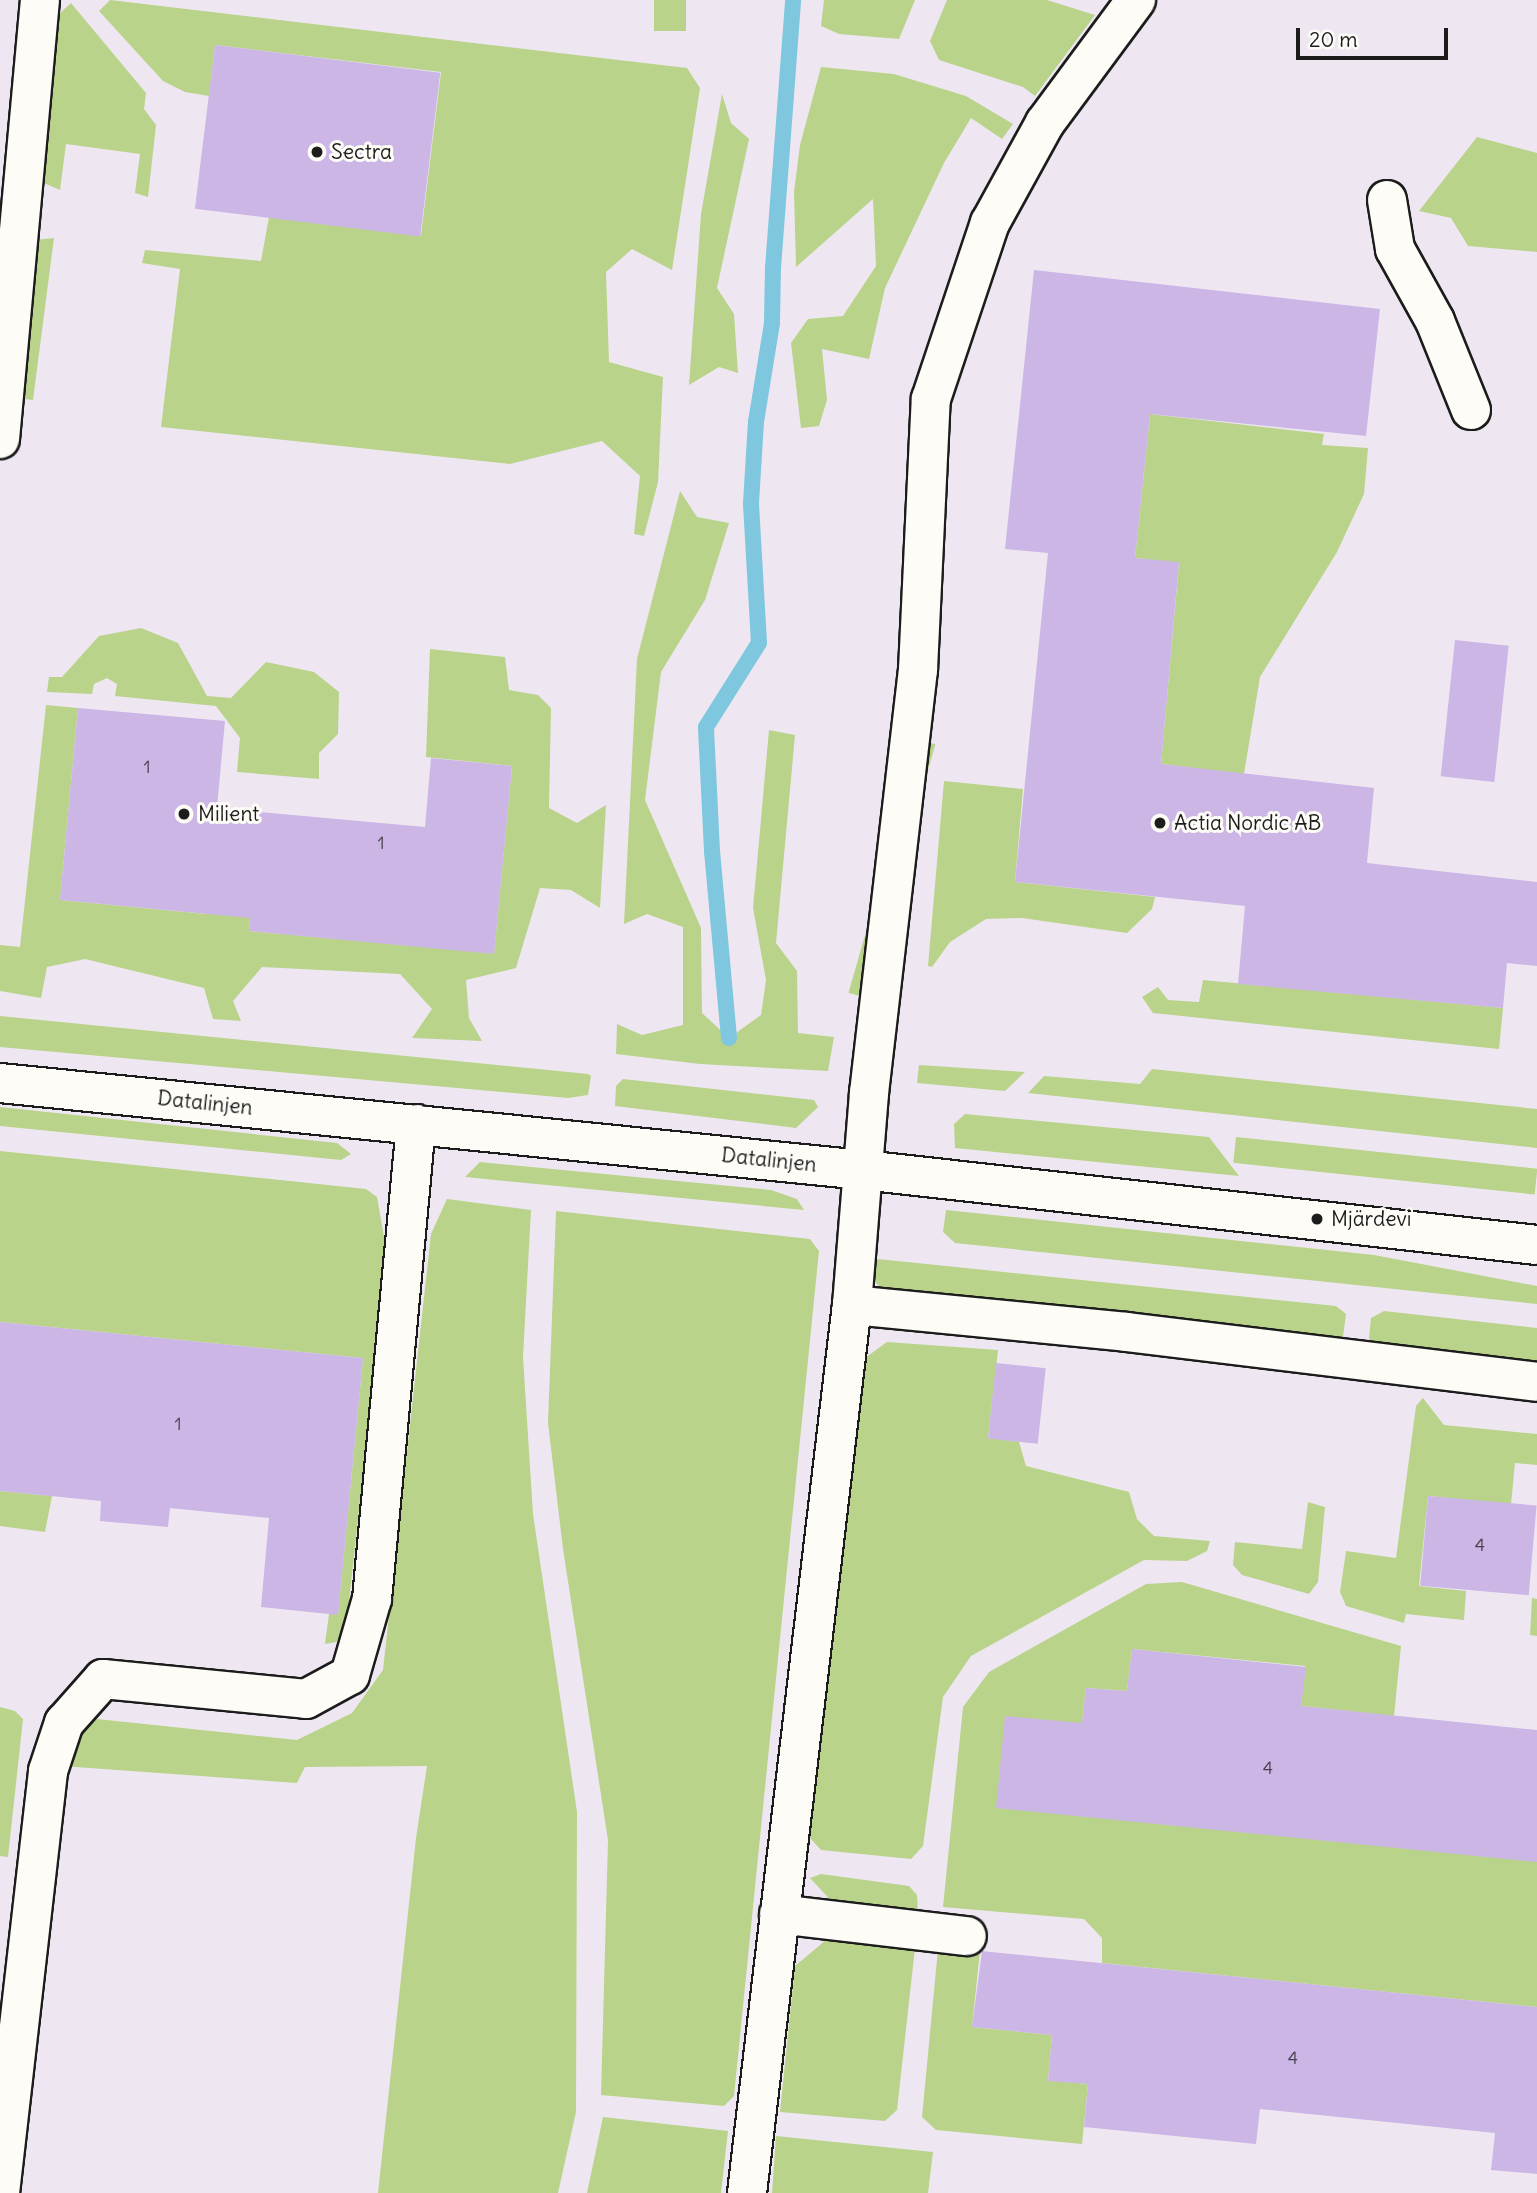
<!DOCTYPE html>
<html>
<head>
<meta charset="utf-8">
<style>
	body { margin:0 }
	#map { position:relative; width:1537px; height:2193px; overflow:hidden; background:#fdfcf7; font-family:Delius,sans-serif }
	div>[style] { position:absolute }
	.built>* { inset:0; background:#eee7f2; transform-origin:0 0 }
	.green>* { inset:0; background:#bad38a; transform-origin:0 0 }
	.stream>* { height:16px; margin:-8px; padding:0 8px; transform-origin:8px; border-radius:8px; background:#7ec7de }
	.building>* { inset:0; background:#ccb6e6; transform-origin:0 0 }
	.roads { filter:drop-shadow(2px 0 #1c1c1c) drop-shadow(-2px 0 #1c1c1c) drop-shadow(0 2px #1c1c1c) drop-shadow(0 -2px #1c1c1c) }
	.minor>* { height:38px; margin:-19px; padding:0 19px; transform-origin:19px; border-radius:19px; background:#fdfcf7 }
	.dots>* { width:19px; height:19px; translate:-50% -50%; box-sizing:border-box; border:4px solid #fdfcf7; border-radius:50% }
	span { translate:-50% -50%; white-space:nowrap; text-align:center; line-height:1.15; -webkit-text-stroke:6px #fdfcf7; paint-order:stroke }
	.number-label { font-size:18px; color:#48424e }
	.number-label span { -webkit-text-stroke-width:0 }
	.poi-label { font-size:21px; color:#1c1c1c }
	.left { translate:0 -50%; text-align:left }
	.street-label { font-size:21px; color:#1c1c1c }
	.scale { position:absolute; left:1296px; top:28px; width:152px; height:32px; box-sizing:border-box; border:4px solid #1c1c1c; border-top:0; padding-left:9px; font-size:21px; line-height:24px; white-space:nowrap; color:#1c1c1c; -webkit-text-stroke:5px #fdfcf7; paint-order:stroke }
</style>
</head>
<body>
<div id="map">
	<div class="built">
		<i style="left:0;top:0;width:1537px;height:2193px"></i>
	</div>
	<div class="green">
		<i style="clip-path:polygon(110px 0,687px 68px,700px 88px,672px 270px,632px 249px,606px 272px,609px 362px,663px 377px,658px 482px,644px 536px,634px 534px,640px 476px,602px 441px,510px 464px,161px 427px,180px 269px,142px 263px,145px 250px,261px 261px,269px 217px,421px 235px,441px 72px,215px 45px,209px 96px,185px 92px,163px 81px,99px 11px)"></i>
		<i style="left:654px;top:0;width:32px;height:31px"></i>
		<i style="clip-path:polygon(824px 0,915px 0,899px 39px,839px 34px,821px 26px)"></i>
		<i style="clip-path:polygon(947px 0,1047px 0,1095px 15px,1035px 96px,1023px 87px,939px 60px,930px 41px)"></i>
		<i style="clip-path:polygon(71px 3px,146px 93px,144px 109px,156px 125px,148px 197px,135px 193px,140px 154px,66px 144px,60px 190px,37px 180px,60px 13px)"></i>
		<i style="clip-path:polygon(821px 67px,894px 74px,966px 96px,1013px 124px,1002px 139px,971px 118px,944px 163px,885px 288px,869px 359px,822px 349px,827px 400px,819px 426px,801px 428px,791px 343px,808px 319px,843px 316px,876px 266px,873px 199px,796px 267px,794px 192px,800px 145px)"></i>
		<i style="clip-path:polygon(722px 94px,731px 123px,749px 139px,717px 288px,734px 314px,738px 373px,719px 367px,689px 385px,701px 214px)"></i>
		<i style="clip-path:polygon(1477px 137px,1537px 153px,1537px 252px,1468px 246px,1451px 218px,1419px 211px)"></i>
		<i style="clip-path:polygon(54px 238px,33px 400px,16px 398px,34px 240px)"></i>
		<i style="clip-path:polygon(1150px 414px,1324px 434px,1322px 445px,1368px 448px,1364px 494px,1337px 552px,1260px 677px,1244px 774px,1161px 764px,1179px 563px,1135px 558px)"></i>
		<i style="clip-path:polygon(680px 491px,697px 517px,729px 523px,705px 600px,661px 672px,645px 800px,701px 928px,702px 1013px,729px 1038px,761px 1015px,766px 980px,753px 908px,769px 730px,795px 735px,776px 943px,797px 971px,798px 1033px,834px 1037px,828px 1071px,700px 1064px,616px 1054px,617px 1024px,642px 1035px,683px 1025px,683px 927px,647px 914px,624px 924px,637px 659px)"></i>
		<i style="clip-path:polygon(141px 628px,178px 643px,207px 696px,231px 698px,266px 662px,314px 672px,339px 692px,338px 734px,319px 753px,319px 779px,237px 772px,240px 738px,216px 706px,115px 696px,117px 684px,107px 678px,94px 684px,92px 694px,47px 692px,49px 677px,62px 677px,99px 636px)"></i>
		<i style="clip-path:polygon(430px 649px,505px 657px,509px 690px,538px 695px,551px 708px,549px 808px,577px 823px,606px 805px,600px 908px,571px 890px,540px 888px,516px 968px,466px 980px,469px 1018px,482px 1041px,412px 1038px,432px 1009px,400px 974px,262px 967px,233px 1001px,241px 1021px,213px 1019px,204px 988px,85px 959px,47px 967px,41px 998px,0 991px,0 945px,20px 947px,46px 705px,78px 708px,60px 900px,207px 914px,255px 858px,249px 931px,494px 953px,512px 766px,426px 757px)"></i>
		<i style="left:921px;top:740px;width:15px;height:263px;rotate:16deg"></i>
		<i style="clip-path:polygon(944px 781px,1023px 789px,1015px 882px,1155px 897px,1152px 909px,1127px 933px,1022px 918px,986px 919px,950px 942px,932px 967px,928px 966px)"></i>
		<i style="clip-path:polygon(1203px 980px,1503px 1008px,1499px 1049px,1153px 1013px,1142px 997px,1158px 987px,1168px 1000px,1199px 1002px)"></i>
		<i style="clip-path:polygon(0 1016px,588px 1074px,591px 1076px,588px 1095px,568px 1098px,0 1047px)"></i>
		<i style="clip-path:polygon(919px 1065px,1025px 1072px,1005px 1091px,917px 1083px)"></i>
		<i style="clip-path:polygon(1152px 1069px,1537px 1109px,1537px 1148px,1028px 1093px,1044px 1076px,1140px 1084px)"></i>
		<i style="clip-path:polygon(623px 1079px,814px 1100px,818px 1107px,796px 1128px,615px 1106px,616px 1086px)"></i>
		<i style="clip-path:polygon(0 1107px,337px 1143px,351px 1154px,341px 1160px,0 1126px)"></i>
		<i style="clip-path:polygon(965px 1114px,1209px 1137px,1239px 1176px,955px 1148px,954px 1124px)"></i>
		<i style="left:1236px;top:1137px;width:303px;height:26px;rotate:6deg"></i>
		<i style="clip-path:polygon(0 1151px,366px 1189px,377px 1197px,387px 1254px,346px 1629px,336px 1642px,325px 1644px,329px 1614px,338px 1614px,363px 1358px,0 1322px)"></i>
		<i style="clip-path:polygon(480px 1162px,771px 1190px,797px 1199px,804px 1210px,465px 1177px)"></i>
		<i style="clip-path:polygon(447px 1199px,531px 1210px,523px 1357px,533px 1514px,577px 1812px,576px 2112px,558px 2193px,378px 2193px,416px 1838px,427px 1766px,305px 1767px,297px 1783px,62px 1766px,66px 1746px,97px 1719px,297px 1740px,352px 1713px,383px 1670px,431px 1234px)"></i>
		<i style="clip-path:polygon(946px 1210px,1374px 1255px,1537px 1286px,1537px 1304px,955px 1243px,943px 1232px)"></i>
		<i style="clip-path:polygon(556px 1211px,810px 1239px,819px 1251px,734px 2096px,724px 2106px,601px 2095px,608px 1840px,563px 1549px,548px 1423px)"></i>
		<i style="clip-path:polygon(868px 1258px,1336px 1306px,1346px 1314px,1343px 1337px,1334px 1345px,892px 1299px,870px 1277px)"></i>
		<i style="clip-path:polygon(1384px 1311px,1537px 1328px,1537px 1365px,1376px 1348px,1369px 1339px,1371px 1318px)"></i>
		<i style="clip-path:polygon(887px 1342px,998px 1350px,988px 1438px,1019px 1442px,1026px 1466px,1129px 1492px,1137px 1519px,1154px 1536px,1210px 1541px,1207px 1551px,1187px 1561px,1144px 1560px,971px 1656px,943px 1697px,923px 1846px,911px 1859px,821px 1850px,810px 1838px,858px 1363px)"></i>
		<i style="clip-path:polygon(1423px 1398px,1444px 1425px,1537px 1434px,1537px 1465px,1515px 1463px,1511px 1504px,1428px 1496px,1419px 1586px,1466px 1591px,1464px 1620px,1406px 1614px,1404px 1623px,1346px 1606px,1340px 1592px,1346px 1551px,1396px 1558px,1416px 1406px)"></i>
		<i style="clip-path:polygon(0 1491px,52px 1496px,45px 1532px,0 1526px)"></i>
		<i style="clip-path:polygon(1308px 1502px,1325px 1507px,1318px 1582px,1309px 1594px,1242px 1575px,1233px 1565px,1235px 1542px,1302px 1549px)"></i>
		<i style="clip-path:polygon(1182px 1582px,1401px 1646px,1394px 1716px,1301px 1706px,1305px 1666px,1132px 1649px,1127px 1691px,1086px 1688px,1082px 1723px,1537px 1862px,1537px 2007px,1102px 1963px,1102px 1938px,1084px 1919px,943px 1907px,963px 1707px,989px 1672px,1146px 1584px)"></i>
		<i style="clip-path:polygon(1532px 1598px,1537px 1599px,1537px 1636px,1530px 1635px)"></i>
		<i style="clip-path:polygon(0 1707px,15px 1711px,23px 1719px,8px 1857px,0 1856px)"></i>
		<i style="clip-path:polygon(821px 1874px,909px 1886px,917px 1895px,918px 1914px,836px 1906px,810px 1878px)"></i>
		<i style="clip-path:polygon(826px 1940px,915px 1948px,897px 2110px,885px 2121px,780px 2112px,795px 1966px)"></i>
		<i style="clip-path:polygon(938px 1949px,980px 1951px,972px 2027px,1052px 2035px,1048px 2080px,1088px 2084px,1082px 2144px,936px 2130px,922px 2117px)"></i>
		<i style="clip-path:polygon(603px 2117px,728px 2131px,721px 2193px,587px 2193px)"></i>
		<i style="clip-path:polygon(776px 2136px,933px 2152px,928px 2193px,772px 2193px)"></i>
	</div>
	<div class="stream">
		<i style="left:729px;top:1038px;width:188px;rotate:-95.2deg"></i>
		<i style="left:712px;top:851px;width:124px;rotate:-92.8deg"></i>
		<i style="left:706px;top:727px;width:99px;rotate:-57.8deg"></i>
		<i style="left:759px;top:643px;width:140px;rotate:-93.3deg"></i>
		<i style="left:751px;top:503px;width:81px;rotate:-86.5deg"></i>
		<i style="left:756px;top:422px;width:100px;rotate:-80.8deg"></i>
		<i style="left:772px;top:323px;width:55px;rotate:-89deg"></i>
		<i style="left:773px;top:268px;width:269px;rotate:-85.7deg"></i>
	</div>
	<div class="building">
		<i style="left:215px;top:45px;width:227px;height:165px;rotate:7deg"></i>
		<i style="clip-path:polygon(1034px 270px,1380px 309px,1366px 436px,1150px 414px,1135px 558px,1179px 562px,1161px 764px,1374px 788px,1367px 863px,1537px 882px,1537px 966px,1507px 963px,1503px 1008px,1238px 984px,1245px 906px,1015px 882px,1048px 553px,1005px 549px)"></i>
		<i style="left:1455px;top:640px;width:54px;height:137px;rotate:6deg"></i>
		<i style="clip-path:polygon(78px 708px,225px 721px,217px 808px,425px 827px,431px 758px,512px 766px,494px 954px,249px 931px,250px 918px,60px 900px)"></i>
		<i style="clip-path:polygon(0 1322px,363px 1358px,338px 1615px,261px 1607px,269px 1518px,170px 1508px,168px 1527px,100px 1521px,101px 1501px,0 1491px)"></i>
		<i style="left:996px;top:1363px;width:50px;height:76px;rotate:6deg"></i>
		<i style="left:1428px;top:1496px;width:109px;height:90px;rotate:5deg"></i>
		<i style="clip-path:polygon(1132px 1649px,1306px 1667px,1301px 1706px,1537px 1730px,1537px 1862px,996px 1808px,1005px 1716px,1082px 1723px,1086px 1688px,1127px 1691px)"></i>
		<i style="clip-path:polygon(982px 1951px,1537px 2007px,1537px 2174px,1491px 2170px,1495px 2133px,1260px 2109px,1256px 2144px,1084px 2127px,1088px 2084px,1048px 2081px,1052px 2035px,972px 2027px)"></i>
	</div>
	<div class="roads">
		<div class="minor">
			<i style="left:1387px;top:200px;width:50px;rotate:80.7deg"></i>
			<i style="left:1395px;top:249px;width:82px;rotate:60.9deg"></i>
			<i style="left:1435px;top:321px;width:96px;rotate:68deg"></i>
			<i style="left:0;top:439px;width:441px;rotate:-84.8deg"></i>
			<i style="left:0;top:1083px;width:867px;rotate:5.76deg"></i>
			<i style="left:863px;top:1170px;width:678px;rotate:6.35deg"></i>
			<i style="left:852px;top:1305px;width:275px;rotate:5.6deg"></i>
			<i style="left:1126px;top:1332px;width:414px;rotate:6.9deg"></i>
			<i style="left:779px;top:1914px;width:189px;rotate:6.7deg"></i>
			<i style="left:0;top:2193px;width:425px;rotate:-83.5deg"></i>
			<i style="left:48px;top:1771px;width:51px;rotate:-71.6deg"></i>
			<i style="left:64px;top:1723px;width:59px;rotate:-48.4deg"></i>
			<i style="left:103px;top:1679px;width:204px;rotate:5.6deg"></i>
			<i style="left:306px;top:1699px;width:50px;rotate:-28.6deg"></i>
			<i style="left:350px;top:1675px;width:79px;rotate:-73.9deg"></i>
			<i style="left:372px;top:1599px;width:477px;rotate:-84.7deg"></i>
			<i style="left:747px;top:2193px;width:894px;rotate:-83.26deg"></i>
			<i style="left:852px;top:1305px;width:213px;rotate:-85.4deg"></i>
			<i style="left:869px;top:1093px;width:426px;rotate:-83.4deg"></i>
			<i style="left:918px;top:670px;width:271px;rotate:-87.3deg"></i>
			<i style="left:931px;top:399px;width:186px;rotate:-71.5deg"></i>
			<i style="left:990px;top:223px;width:114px;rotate:-61.2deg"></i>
			<i style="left:1045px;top:123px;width:153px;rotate:-53.5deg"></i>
		</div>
	</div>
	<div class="dots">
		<i style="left:317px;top:152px;background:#1c1c1c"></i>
		<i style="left:184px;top:814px;background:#1c1c1c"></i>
		<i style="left:1160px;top:823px;background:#1c1c1c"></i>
		<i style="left:1317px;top:1219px;background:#1c1c1c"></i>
	</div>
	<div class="number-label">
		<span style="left:147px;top:767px">1</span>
		<span style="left:381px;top:843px">1</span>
		<span style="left:178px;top:1424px">1</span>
		<span style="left:1480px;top:1545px">4</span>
		<span style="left:1268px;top:1768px">4</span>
		<span style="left:1293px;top:2058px">4</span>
	</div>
	<div class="poi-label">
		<span class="left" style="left:331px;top:152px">Sectra</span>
		<span class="left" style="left:198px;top:814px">Milient</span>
		<span class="left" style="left:1174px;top:823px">Actia Nordic AB</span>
		<span class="left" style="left:1331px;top:1219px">Mjärdevi</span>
	</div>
	<div class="street-label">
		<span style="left:205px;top:1103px;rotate:6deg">Datalinjen</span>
		<span style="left:769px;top:1160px;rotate:6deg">Datalinjen</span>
	</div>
	<div class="scale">20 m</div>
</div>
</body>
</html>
